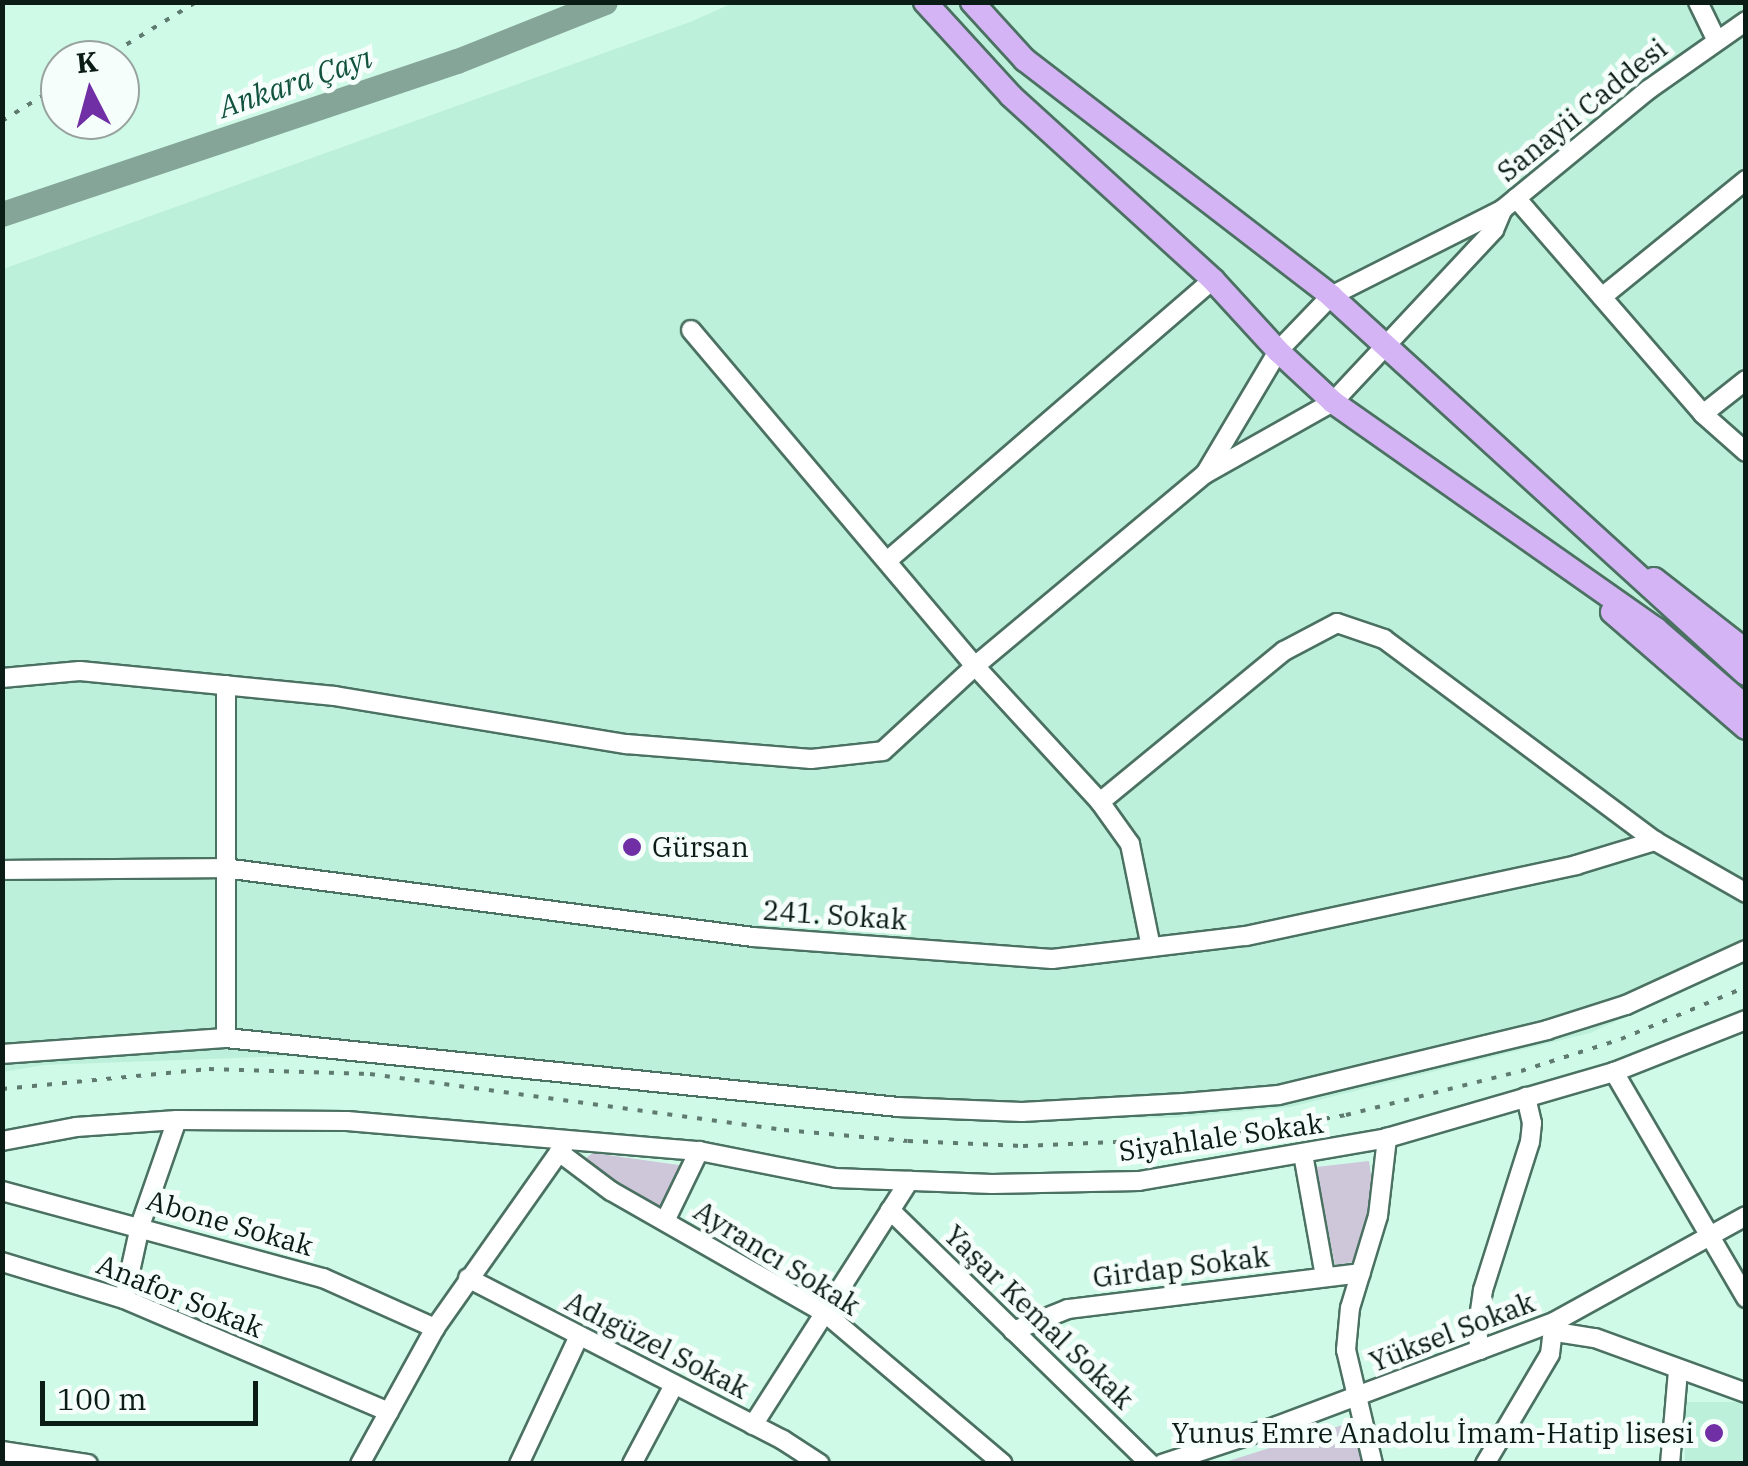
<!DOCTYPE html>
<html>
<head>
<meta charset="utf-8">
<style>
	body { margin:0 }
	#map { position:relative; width:1748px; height:1466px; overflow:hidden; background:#d0fae8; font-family:"IBM Plex Serif",serif }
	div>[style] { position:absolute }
	.built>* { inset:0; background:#bdf0da; transform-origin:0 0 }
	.green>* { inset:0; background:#cec6d9 }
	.river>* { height:25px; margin:-12.5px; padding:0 12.5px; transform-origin:12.5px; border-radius:12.5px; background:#84a597 }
	.roads { filter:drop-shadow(2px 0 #4b7162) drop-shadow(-2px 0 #4b7162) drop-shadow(0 2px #4b7162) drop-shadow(0 -2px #4b7162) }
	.minor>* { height:18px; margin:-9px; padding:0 9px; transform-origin:9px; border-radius:9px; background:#fff }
	.major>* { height:22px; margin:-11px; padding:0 11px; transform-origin:11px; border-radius:11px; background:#d4b4f4 }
	.rail>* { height:4px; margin-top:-2px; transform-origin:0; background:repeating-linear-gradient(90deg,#5f7a6f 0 5px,transparent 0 15px) }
	.dots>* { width:28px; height:28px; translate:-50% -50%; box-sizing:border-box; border:5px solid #f6fefb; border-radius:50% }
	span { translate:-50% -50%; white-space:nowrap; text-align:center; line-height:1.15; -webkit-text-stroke:10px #f6fefb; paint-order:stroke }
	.street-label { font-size:28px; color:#0b1b15 }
	.poi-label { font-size:28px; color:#0b1b15 }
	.left { translate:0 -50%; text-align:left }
	.right { translate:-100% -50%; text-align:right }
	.water-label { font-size:30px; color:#12533f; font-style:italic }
	.frame { position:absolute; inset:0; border:5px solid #0b1b15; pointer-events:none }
	.north { position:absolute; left:40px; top:40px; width:100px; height:100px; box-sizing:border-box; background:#f6fefb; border:2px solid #98a39f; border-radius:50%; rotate:354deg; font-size:28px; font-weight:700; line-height:40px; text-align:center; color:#0b1b15 }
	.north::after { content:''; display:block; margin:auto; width:35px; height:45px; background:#702fa4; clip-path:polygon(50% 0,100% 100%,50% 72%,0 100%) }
	.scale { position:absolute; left:40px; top:1381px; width:218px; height:45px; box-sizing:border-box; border:5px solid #0b1b15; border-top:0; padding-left:12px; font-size:30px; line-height:35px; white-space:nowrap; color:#0b1b15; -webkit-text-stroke:8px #f6fefb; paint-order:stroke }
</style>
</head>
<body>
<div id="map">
	<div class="built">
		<i style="clip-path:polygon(733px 3px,1745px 3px,1745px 963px,1590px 1033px,1290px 1107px,1172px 1118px,917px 1119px,290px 1056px,44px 1065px,3px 1072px,3px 269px,690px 22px)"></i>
		<i style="left:1685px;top:1402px;width:60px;height:62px"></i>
	</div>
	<div class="green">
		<i style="clip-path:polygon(593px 1153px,686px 1166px,661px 1208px,587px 1163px,587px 1157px)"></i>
		<i style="clip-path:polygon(1369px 1161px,1374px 1194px,1353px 1262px,1335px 1265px,1316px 1167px)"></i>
		<i style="clip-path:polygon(1349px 1423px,1356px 1429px,1362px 1463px,1219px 1464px)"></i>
	</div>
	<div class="river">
		<i style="left:2px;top:214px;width:480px;rotate:-18.6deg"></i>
		<i style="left:457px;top:61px;width:159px;rotate:-21.7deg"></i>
	</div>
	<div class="roads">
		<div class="minor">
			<i style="left:1698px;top:2px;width:41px;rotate:64.1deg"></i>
			<i style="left:1516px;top:198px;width:286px;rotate:49.1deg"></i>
			<i style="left:1703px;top:414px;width:57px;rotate:41.5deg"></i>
			<i style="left:1602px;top:297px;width:186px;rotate:-39.1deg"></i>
			<i style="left:691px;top:330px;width:440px;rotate:49.8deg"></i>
			<i style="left:975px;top:666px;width:185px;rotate:47.4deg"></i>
			<i style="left:1100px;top:802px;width:52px;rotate:54.5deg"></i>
			<i style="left:1130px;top:844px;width:105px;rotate:78.5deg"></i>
			<i style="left:1703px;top:414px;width:55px;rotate:-38.3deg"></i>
			<i style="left:1205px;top:474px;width:143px;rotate:-59.3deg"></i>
			<i style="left:1278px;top:351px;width:76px;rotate:-46.1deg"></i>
			<i style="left:1331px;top:296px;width:193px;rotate:-26.8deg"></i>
			<i style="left:1503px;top:209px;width:188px;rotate:-39.4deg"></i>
			<i style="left:1648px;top:90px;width:120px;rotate:-35.1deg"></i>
			<i style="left:887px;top:561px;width:430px;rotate:-40.8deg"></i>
			<i style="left:2px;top:678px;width:78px;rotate:-5.1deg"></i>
			<i style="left:80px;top:671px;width:256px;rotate:5.6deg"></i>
			<i style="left:335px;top:696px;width:295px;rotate:9.4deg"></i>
			<i style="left:626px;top:744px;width:186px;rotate:4.6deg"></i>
			<i style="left:811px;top:759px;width:72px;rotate:-6.3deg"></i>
			<i style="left:883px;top:751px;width:125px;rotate:-42.7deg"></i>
			<i style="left:975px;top:666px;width:300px;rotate:-39.9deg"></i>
			<i style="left:1205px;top:474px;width:147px;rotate:-29.4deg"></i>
			<i style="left:1333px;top:402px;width:236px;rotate:-46.9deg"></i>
			<i style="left:1494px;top:230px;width:23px;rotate:-67deg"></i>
			<i style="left:226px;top:685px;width:353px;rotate:90deg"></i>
			<i style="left:1100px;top:802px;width:238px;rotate:-39.4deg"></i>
			<i style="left:1284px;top:651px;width:60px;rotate:-27.8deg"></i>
			<i style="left:1337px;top:623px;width:50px;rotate:18.8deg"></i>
			<i style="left:1384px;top:639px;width:338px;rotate:36.7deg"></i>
			<i style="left:1655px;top:841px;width:105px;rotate:29.7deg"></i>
			<i style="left:2px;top:870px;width:222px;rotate:-0.5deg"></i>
			<i style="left:224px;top:868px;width:533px;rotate:7.43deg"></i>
			<i style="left:753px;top:937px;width:300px;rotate:4.2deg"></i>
			<i style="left:1052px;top:959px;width:195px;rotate:-6.8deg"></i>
			<i style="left:1246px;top:936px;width:338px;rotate:-12.1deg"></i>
			<i style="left:1576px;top:865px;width:83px;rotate:-16.9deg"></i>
			<i style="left:2px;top:1054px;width:225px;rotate:-4.1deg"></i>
			<i style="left:226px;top:1038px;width:676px;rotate:5.86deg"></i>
			<i style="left:898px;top:1107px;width:124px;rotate:2.3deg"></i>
			<i style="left:1022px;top:1112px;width:162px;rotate:-3.2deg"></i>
			<i style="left:1184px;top:1103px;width:95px;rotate:-4.8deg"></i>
			<i style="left:1279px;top:1095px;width:276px;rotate:-13.6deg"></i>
			<i style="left:1547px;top:1030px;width:83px;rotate:-17.6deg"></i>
			<i style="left:1626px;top:1005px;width:132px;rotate:-24.6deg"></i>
			<i style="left:1614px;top:1072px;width:262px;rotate:59.7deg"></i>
			<i style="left:2px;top:1141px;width:75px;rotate:-10.7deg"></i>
			<i style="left:76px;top:1127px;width:101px;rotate:-4deg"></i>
			<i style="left:559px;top:1152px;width:65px;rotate:36.9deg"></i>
			<i style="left:611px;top:1191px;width:246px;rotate:29.7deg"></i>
			<i style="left:825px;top:1313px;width:233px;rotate:40.3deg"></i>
			<i style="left:1303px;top:1154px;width:124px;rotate:79.8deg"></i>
			<i style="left:2px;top:1191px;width:333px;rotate:15.2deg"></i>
			<i style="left:323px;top:1278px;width:123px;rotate:24.1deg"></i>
			<i style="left:890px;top:1210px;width:363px;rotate:44.3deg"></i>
			<i style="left:665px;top:1221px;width:78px;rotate:-64.1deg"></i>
			<i style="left:2px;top:1262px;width:127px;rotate:16.9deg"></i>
			<i style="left:124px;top:1299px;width:288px;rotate:23.1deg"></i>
			<i style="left:468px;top:1278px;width:354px;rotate:27.2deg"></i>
			<i style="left:783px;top:1440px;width:44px;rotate:33deg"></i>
			<i style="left:124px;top:1299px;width:75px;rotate:-77.6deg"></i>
			<i style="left:140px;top:1226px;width:112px;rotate:-70.8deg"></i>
			<i style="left:177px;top:1120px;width:170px;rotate:0.3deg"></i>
			<i style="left:347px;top:1121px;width:353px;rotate:4.9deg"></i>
			<i style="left:699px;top:1151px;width:139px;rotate:11.2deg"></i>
			<i style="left:835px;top:1178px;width:157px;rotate:2.2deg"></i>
			<i style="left:992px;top:1184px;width:147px;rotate:-1.2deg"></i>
			<i style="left:1139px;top:1181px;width:252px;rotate:-9.8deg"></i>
			<i style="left:1387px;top:1138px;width:236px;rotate:-16.2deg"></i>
			<i style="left:1614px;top:1072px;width:142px;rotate:-21.5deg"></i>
			<i style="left:1013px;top:1331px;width:59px;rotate:-21.8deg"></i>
			<i style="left:1068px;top:1309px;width:295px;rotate:-7deg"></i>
			<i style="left:1556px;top:1332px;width:39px;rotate:9deg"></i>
			<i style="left:1595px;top:1338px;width:161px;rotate:20deg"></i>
			<i style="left:1480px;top:1350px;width:18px;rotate:-99deg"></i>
			<i style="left:1477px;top:1332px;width:42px;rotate:-81.9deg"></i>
			<i style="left:1483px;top:1290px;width:155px;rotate:-72.4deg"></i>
			<i style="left:1530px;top:1142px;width:19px;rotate:-84deg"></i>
			<i style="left:1532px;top:1123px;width:27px;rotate:-103deg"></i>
			<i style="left:753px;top:1425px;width:290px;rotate:-57.4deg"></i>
			<i style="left:2px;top:1451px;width:87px;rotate:8.6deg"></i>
			<i style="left:360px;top:1464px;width:155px;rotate:-61.1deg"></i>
			<i style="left:435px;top:1328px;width:224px;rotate:-54.8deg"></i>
			<i style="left:519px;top:1464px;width:141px;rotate:-64.9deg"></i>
			<i style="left:632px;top:1464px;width:89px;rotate:-62deg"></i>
			<i style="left:1162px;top:1464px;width:121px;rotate:-18.3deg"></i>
			<i style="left:1277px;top:1426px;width:296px;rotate:-20.6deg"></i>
			<i style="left:1554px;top:1322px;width:219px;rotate:-28.9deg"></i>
			<i style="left:1373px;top:1464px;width:117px;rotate:-103.3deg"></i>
			<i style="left:1346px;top:1350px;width:42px;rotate:-84.6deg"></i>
			<i style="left:1350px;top:1308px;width:96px;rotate:-73.1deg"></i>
			<i style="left:1378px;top:1216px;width:79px;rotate:-83.4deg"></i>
			<i style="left:1485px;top:1464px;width:128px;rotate:-59.4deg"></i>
			<i style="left:1550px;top:1354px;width:31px;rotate:-83deg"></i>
			<i style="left:1670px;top:1464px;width:93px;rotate:-85.1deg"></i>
		</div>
		<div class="major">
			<i style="left:925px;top:2px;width:127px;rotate:47.5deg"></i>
			<i style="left:1011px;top:96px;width:273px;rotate:42.3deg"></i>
			<i style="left:1213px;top:280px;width:96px;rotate:47.5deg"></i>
			<i style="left:1278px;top:351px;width:75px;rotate:42.8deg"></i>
			<i style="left:1333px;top:402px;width:395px;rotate:35.1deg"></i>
			<i style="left:1656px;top:629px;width:119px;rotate:40.9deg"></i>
			<i style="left:972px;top:2px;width:79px;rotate:47.6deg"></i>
			<i style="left:1025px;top:60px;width:386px;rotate:37.6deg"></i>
			<i style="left:1331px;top:296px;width:561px;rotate:42.33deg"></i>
			<i style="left:1654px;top:579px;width:117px;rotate:38deg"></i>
			<i style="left:1612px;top:612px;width:177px;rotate:40.9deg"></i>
		</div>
	</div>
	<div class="rail">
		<i style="left:101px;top:60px;width:111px;rotate:-31.4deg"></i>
		<i style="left:2px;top:121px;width:68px;rotate:-31.8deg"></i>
		<i style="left:2px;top:1089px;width:208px;rotate:-5.5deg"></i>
		<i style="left:209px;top:1069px;width:161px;rotate:1.8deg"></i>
		<i style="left:370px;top:1074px;width:418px;rotate:7.7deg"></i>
		<i style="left:784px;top:1130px;width:124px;rotate:5.1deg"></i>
		<i style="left:908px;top:1141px;width:115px;rotate:2.5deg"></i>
		<i style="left:1023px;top:1146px;width:92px;rotate:-2.5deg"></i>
		<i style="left:1115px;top:1142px;width:121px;rotate:-3.8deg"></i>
		<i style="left:1236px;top:1134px;width:112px;rotate:-9.8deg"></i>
		<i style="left:1346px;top:1115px;width:180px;rotate:-14.1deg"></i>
		<i style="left:1521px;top:1071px;width:105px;rotate:-17.7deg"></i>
		<i style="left:1621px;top:1039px;width:135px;rotate:-22.6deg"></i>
	</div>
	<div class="dots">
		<i style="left:632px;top:847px;background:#702fa4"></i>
		<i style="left:1714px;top:1433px;background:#702fa4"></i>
	</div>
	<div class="street-label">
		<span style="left:1582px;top:110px;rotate:-39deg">Sanayii Caddesi</span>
		<span style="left:835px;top:915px;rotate:4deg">241. Sokak</span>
		<span style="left:1221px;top:1137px;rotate:-8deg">Siyahlale Sokak</span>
		<span style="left:230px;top:1223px;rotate:16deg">Abone Sokak</span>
		<span style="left:777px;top:1258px;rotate:32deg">Ayrancı Sokak</span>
		<span style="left:1181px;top:1267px;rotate:-7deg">Girdap Sokak</span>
		<span style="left:180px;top:1296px;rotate:22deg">Anafor Sokak</span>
		<span style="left:1039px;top:1317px;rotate:44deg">Yaşar Kemal Sokak</span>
		<span style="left:1452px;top:1332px;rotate:-21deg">Yüksel Sokak</span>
		<span style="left:657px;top:1345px;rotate:27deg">Adıgüzel Sokak</span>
	</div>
	<div class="poi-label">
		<span class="left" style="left:652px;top:847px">Gürsan</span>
		<span class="right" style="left:1694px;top:1433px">Yunus Emre Anadolu İmam-Hatip lisesi</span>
	</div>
	<div class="water-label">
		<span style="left:295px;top:82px;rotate:-19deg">Ankara Çayı</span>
	</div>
	<div class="frame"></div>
	<div class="north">K</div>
	<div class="scale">100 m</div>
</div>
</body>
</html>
